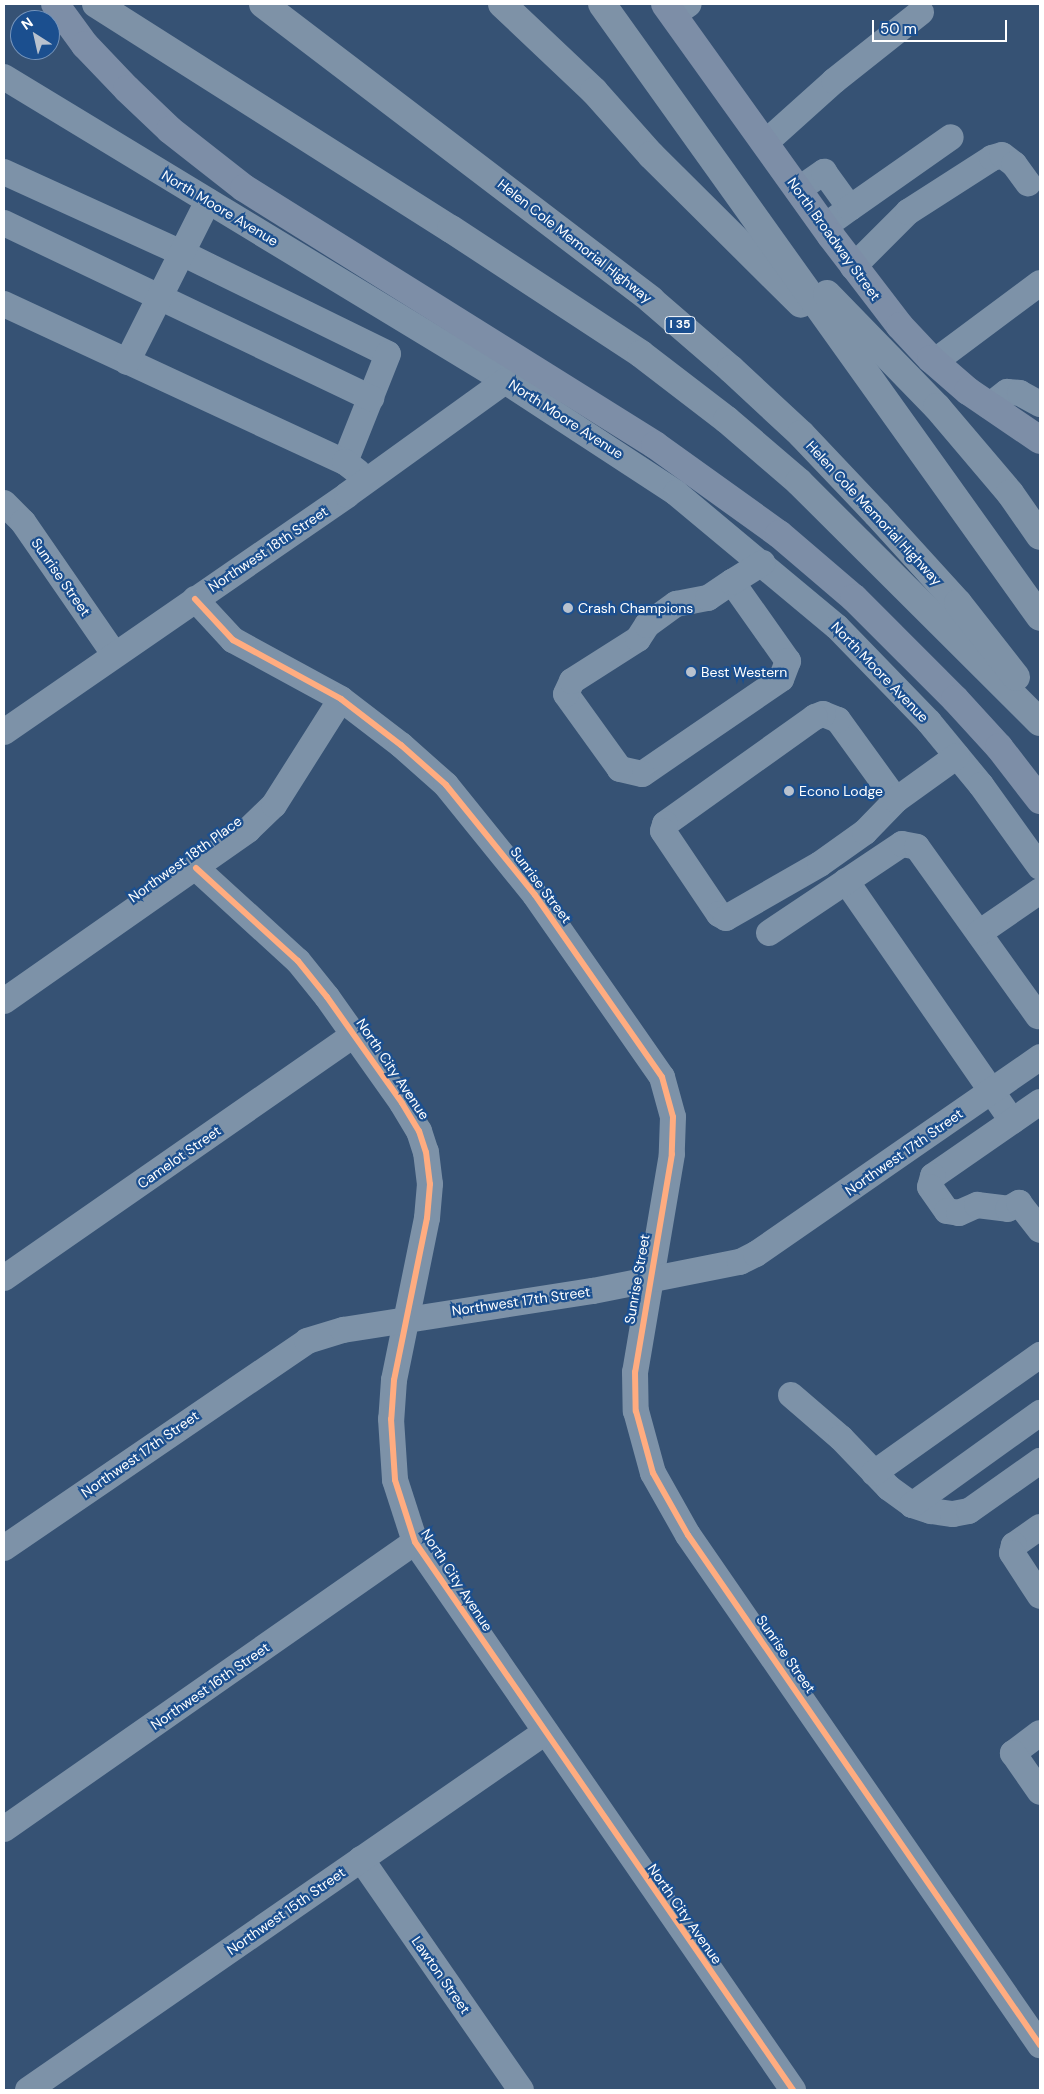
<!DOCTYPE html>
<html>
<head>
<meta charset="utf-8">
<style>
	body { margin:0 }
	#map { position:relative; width:1044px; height:2094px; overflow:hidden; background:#365274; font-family:"DM Sans",sans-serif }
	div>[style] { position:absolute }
	.minor>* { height:26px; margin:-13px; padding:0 13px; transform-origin:13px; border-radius:13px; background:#7d92a8 }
	.major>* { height:28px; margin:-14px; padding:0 14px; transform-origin:14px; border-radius:14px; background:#7d8ea7 }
	.highway>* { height:28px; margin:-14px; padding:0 14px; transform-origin:14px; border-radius:14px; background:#7e92a7 }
	.cycleway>* { height:6px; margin:-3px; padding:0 3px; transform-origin:3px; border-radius:3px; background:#ffac80 }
	.dots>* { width:14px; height:14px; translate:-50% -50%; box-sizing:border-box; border:2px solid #1b4f8f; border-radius:50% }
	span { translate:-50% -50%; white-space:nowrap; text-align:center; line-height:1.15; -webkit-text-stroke:4.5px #1b4f8f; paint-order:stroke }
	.shield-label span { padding:1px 4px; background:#1b4f8f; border:1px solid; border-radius:4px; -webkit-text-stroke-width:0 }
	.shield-label { font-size:12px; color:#fff; font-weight:700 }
	.street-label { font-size:14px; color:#fff }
	.poi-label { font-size:14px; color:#fff }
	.left { translate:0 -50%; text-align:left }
	.frame { position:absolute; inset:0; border:5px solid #fff; pointer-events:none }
	.north { position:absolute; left:10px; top:10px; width:50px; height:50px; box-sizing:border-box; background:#1b4f8f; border:1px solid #7695bc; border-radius:50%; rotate:325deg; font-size:14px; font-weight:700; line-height:20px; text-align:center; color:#fff }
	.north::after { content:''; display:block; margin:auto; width:18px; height:22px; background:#b9c2ce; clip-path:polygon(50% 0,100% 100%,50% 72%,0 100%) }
	.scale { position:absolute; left:872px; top:20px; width:135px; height:22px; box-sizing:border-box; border:2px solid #fff; border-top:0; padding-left:6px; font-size:15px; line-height:18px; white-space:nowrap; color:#fff; -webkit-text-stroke:4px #1b4f8f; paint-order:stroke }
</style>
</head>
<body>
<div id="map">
	<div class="minor">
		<i style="left:673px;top:15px;width:19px;rotate:-35deg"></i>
		<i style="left:4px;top:77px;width:586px;rotate:31.25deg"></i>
		<i style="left:505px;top:381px;width:204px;rotate:33.2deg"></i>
		<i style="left:676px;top:493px;width:209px;rotate:39.8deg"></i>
		<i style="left:837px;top:627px;width:132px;rotate:45.9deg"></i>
		<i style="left:929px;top:722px;width:82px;rotate:50.5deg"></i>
		<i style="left:981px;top:785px;width:101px;rotate:54.3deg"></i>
		<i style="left:765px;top:143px;width:93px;rotate:-41.9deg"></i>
		<i style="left:834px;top:81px;width:111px;rotate:-38.4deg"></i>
		<i style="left:4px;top:172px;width:196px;rotate:24.5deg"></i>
		<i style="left:182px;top:253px;width:229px;rotate:26.1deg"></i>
		<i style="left:388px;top:354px;width:116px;rotate:111.7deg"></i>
		<i style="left:798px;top:190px;width:32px;rotate:-35deg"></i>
		<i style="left:824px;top:172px;width:44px;rotate:54.2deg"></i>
		<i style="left:850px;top:208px;width:17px;rotate:144deg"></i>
		<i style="left:850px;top:208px;width:123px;rotate:-35.1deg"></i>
		<i style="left:4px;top:223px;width:407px;rotate:25.5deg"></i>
		<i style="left:853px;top:267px;width:78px;rotate:-45deg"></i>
		<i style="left:908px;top:212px;width:100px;rotate:-32.7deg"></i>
		<i style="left:992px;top:158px;width:10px;rotate:-17deg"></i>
		<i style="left:1002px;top:155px;width:15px;rotate:37deg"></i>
		<i style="left:1014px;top:164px;width:24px;rotate:54deg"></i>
		<i style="left:4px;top:304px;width:376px;rotate:24.9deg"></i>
		<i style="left:345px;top:462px;width:16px;rotate:38deg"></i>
		<i style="left:127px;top:362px;width:180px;rotate:-63.3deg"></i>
		<i style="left:934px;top:362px;width:132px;rotate:-36.7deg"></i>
		<i style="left:989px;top:406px;width:23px;rotate:-38deg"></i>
		<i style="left:1007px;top:392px;width:13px;rotate:4deg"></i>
		<i style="left:1020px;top:393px;width:23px;rotate:29deg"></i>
		<i style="left:4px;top:503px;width:27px;rotate:45deg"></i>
		<i style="left:23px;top:522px;width:160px;rotate:55.4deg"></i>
		<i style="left:732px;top:582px;width:97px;rotate:54.7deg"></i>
		<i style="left:788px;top:661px;width:19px;rotate:111deg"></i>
		<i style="left:781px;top:679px;width:168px;rotate:145.6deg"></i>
		<i style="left:642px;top:774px;width:23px;rotate:-167deg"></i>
		<i style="left:620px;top:769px;width:92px;rotate:-125.8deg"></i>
		<i style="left:566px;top:694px;width:14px;rotate:-65deg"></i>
		<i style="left:572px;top:681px;width:78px;rotate:-32.5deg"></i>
		<i style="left:638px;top:639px;width:17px;rotate:-57deg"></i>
		<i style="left:647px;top:625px;width:36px;rotate:-36deg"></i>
		<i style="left:676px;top:604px;width:33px;rotate:-11deg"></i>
		<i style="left:708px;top:598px;width:29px;rotate:-34deg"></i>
		<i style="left:732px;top:582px;width:36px;rotate:-32deg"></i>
		<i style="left:195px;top:599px;width:56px;rotate:47.2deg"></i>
		<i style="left:233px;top:640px;width:123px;rotate:28.6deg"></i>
		<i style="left:341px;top:699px;width:76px;rotate:37.5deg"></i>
		<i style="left:401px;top:745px;width:60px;rotate:41.6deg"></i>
		<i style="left:446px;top:785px;width:141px;rotate:51deg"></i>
		<i style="left:535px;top:895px;width:222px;rotate:55.1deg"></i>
		<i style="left:662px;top:1077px;width:41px;rotate:74.6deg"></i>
		<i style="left:673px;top:1117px;width:37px;rotate:92deg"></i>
		<i style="left:672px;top:1154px;width:221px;rotate:99.6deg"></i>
		<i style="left:635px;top:1372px;width:39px;rotate:89deg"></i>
		<i style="left:636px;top:1411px;width:64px;rotate:74.7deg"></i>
		<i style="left:653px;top:1473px;width:71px;rotate:60.6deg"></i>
		<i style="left:688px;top:1535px;width:620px;rotate:55.39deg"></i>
		<i style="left:4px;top:732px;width:417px;rotate:-34.6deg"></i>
		<i style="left:347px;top:495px;width:195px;rotate:-35.8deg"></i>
		<i style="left:896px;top:800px;width:99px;rotate:-125.9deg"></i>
		<i style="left:838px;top:720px;width:16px;rotate:-158deg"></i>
		<i style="left:823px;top:714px;width:9px;rotate:159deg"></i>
		<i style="left:815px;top:717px;width:184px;rotate:144.5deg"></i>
		<i style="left:665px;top:824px;width:7px;rotate:106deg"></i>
		<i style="left:663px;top:831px;width:100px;rotate:56deg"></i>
		<i style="left:719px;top:914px;width:8px;rotate:30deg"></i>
		<i style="left:726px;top:918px;width:108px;rotate:-29.9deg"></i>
		<i style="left:820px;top:864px;width:55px;rotate:-35.4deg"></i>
		<i style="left:865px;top:832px;width:45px;rotate:-45.9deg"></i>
		<i style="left:896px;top:800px;width:75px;rotate:-35.8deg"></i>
		<i style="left:196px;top:868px;width:138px;rotate:42.4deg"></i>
		<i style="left:298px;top:961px;width:46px;rotate:51.1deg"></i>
		<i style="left:327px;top:997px;width:130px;rotate:54.7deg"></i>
		<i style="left:402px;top:1103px;width:33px;rotate:59deg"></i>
		<i style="left:419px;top:1131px;width:22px;rotate:72deg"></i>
		<i style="left:426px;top:1152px;width:32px;rotate:83deg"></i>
		<i style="left:430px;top:1184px;width:34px;rotate:95deg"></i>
		<i style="left:427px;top:1218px;width:165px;rotate:101.5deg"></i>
		<i style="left:394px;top:1380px;width:39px;rotate:94deg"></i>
		<i style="left:391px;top:1419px;width:61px;rotate:86.2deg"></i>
		<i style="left:395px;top:1480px;width:65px;rotate:72.1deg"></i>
		<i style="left:415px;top:1542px;width:666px;rotate:55.4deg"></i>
		<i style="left:846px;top:881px;width:292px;rotate:55.3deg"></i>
		<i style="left:769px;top:933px;width:160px;rotate:-33.8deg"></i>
		<i style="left:902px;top:844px;width:15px;rotate:11deg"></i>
		<i style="left:917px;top:847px;width:208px;rotate:54.4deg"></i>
		<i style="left:979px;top:933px;width:74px;rotate:-34.5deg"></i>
		<i style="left:4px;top:1001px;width:298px;rotate:-35deg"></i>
		<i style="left:248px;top:830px;width:36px;rotate:-44deg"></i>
		<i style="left:274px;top:805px;width:125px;rotate:-57.7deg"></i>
		<i style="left:1040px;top:1102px;width:130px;rotate:145.3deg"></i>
		<i style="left:933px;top:1176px;width:11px;rotate:105deg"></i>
		<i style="left:930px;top:1187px;width:29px;rotate:55deg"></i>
		<i style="left:947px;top:1211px;width:12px;rotate:9deg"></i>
		<i style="left:959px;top:1213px;width:20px;rotate:-24deg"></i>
		<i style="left:977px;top:1205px;width:31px;rotate:7deg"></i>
		<i style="left:1008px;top:1209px;width:13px;rotate:-29deg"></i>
		<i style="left:1019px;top:1203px;width:34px;rotate:52deg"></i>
		<i style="left:4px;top:1278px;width:426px;rotate:-34.8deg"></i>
		<i style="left:791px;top:1395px;width:66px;rotate:40.7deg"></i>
		<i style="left:841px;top:1438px;width:69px;rotate:46.2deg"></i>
		<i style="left:889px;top:1488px;width:29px;rotate:36deg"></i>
		<i style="left:912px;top:1505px;width:20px;rotate:18deg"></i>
		<i style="left:931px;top:1511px;width:22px;rotate:8deg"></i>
		<i style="left:953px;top:1514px;width:16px;rotate:-11deg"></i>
		<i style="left:969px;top:1511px;width:87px;rotate:-35.2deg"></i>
		<i style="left:874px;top:1473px;width:204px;rotate:-35.4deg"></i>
		<i style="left:912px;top:1505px;width:158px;rotate:-35.7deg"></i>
		<i style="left:1040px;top:1527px;width:32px;rotate:145deg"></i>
		<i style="left:1014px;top:1545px;width:8px;rotate:104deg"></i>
		<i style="left:1012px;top:1553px;width:51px;rotate:56.9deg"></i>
		<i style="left:4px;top:1548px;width:367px;rotate:-34.3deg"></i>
		<i style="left:307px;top:1341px;width:38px;rotate:-17deg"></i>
		<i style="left:343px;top:1330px;width:253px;rotate:-8.9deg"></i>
		<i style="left:593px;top:1291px;width:150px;rotate:-11.2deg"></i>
		<i style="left:740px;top:1262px;width:18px;rotate:-27deg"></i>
		<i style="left:756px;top:1254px;width:346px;rotate:-34.7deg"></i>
		<i style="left:1040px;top:1733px;width:34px;rotate:143deg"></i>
		<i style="left:1013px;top:1753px;width:47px;rotate:55.3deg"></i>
		<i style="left:4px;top:1829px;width:501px;rotate:-34.93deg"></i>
		<i style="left:361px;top:1859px;width:281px;rotate:55.3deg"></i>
		<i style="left:28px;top:2090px;width:627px;rotate:-34.68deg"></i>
	</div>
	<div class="major">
		<i style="left:55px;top:4px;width:51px;rotate:53.8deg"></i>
		<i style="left:85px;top:45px;width:61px;rotate:46.3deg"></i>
		<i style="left:127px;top:89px;width:59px;rotate:43.6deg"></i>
		<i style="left:170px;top:130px;width:94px;rotate:38.1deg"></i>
		<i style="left:244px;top:188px;width:485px;rotate:32deg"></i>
		<i style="left:655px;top:445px;width:153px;rotate:35.7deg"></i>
		<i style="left:779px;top:534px;width:99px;rotate:40.5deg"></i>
		<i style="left:854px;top:598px;width:143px;rotate:45deg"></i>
		<i style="left:955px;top:699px;width:65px;rotate:47.5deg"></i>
		<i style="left:999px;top:747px;width:67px;rotate:52.3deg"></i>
		<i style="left:665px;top:4px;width:285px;rotate:54.4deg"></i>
		<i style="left:831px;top:236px;width:113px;rotate:52.5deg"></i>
		<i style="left:900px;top:326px;width:45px;rotate:46.8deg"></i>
		<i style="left:931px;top:359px;width:49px;rotate:40.9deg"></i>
		<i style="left:968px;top:391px;width:87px;rotate:34.2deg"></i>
	</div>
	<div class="highway">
		<i style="left:96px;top:4px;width:420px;rotate:32.4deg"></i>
		<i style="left:451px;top:229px;width:227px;rotate:33.3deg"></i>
		<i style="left:641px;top:354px;width:108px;rotate:37.5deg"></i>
		<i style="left:727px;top:420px;width:95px;rotate:40.7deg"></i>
		<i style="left:799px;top:482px;width:340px;rotate:44.9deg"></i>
		<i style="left:263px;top:4px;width:488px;rotate:37.3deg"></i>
		<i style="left:651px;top:300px;width:106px;rotate:40.8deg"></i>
		<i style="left:731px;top:369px;width:96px;rotate:42.9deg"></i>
		<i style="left:801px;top:434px;width:110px;rotate:46.5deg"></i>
		<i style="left:877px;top:514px;width:120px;rotate:47.7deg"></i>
		<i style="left:958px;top:603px;width:94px;rotate:51.9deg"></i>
		<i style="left:502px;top:4px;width:127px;rotate:43.4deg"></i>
		<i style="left:594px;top:91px;width:86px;rotate:48.3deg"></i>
		<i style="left:651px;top:155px;width:211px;rotate:44.8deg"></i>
		<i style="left:602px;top:4px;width:753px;rotate:54.45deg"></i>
		<i style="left:827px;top:294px;width:158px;rotate:45.8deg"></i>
		<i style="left:937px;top:407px;width:113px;rotate:49.7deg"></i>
		<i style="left:1010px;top:493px;width:52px;rotate:55.1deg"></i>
	</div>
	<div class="cycleway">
		<i style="left:195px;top:599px;width:56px;rotate:47.2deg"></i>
		<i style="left:233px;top:640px;width:123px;rotate:28.6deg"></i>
		<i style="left:341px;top:699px;width:76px;rotate:37.5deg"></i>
		<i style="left:401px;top:745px;width:60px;rotate:41.6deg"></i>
		<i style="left:446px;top:785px;width:141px;rotate:51deg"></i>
		<i style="left:535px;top:895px;width:222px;rotate:55.1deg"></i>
		<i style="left:662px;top:1077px;width:41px;rotate:74.6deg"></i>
		<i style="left:673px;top:1117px;width:37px;rotate:92deg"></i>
		<i style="left:672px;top:1154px;width:221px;rotate:99.6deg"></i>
		<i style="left:635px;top:1372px;width:39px;rotate:89deg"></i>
		<i style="left:636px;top:1411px;width:64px;rotate:74.7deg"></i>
		<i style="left:653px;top:1473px;width:71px;rotate:60.6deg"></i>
		<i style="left:688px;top:1535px;width:620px;rotate:55.39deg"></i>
		<i style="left:196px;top:868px;width:138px;rotate:42.4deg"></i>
		<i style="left:298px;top:961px;width:46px;rotate:51.1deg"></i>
		<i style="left:327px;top:997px;width:130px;rotate:54.7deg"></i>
		<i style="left:402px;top:1103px;width:33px;rotate:59deg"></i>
		<i style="left:419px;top:1131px;width:22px;rotate:72deg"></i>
		<i style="left:426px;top:1152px;width:32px;rotate:83deg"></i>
		<i style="left:430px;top:1184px;width:34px;rotate:95deg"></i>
		<i style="left:427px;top:1218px;width:165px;rotate:101.5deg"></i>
		<i style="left:394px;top:1380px;width:39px;rotate:94deg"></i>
		<i style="left:391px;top:1419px;width:61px;rotate:86.2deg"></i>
		<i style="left:395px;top:1480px;width:65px;rotate:72.1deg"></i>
		<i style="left:415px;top:1542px;width:666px;rotate:55.4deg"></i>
	</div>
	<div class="dots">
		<i style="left:568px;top:608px;background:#b9c2ce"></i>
		<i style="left:691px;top:672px;background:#b9c2ce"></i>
		<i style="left:789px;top:791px;background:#b9c2ce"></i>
	</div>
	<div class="shield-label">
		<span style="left:680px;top:325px">I 35</span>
	</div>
	<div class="street-label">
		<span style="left:220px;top:208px;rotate:31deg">North Moore Avenue</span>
		<span style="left:834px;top:239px;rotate:54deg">North Broadway Street</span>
		<span style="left:575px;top:241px;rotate:38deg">Helen Cole Memorial Highway</span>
		<span style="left:566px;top:419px;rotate:33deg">North Moore Avenue</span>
		<span style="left:874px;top:513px;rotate:47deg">Helen Cole Memorial Highway</span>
		<span style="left:268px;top:549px;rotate:-34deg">Northwest 18th Street</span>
		<span style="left:61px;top:577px;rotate:55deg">Sunrise Street</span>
		<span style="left:880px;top:672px;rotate:46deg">North Moore Avenue</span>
		<span style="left:185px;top:859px;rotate:-36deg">Northwest 18th Place</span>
		<span style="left:541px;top:885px;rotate:53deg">Sunrise Street</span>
		<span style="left:393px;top:1069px;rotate:56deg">North City Avenue</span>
		<span style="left:904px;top:1152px;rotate:-35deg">Northwest 17th Street</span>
		<span style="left:179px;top:1157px;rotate:-35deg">Camelot Street</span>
		<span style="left:637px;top:1279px;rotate:-80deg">Sunrise Street</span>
		<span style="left:521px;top:1301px;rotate:-8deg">Northwest 17th Street</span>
		<span style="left:140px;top:1454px;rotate:-35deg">Northwest 17th Street</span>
		<span style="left:457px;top:1580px;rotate:57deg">North City Avenue</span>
		<span style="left:786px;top:1654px;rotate:55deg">Sunrise Street</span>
		<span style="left:210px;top:1686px;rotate:-35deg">Northwest 16th Street</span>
		<span style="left:286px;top:1911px;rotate:-35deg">Northwest 15th Street</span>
		<span style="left:685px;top:1914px;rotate:55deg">North City Avenue</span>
		<span style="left:441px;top:1975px;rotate:55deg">Lawton Street</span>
	</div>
	<div class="poi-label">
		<span class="left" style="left:578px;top:608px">Crash Champions</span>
		<span class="left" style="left:701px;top:672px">Best Western</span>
		<span class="left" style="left:799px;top:791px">Econo Lodge</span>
	</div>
	<div class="frame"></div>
	<div class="north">N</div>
	<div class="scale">50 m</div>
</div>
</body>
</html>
